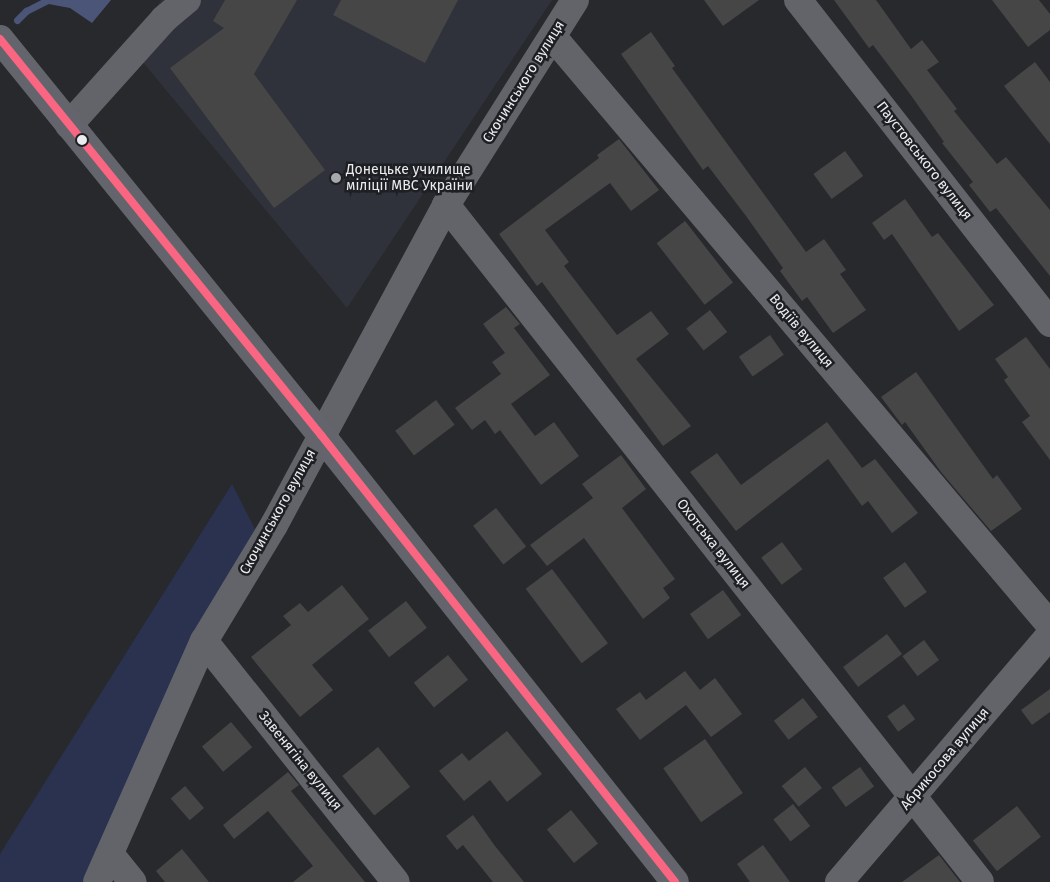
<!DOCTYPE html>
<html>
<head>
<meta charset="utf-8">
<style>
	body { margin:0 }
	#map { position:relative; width:1050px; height:882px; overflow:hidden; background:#28292c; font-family:"Fira Sans",sans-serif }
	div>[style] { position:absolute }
	.built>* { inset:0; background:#2f323b }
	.green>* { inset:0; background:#2a324f }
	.water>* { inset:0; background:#4b5578 }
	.stream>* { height:7px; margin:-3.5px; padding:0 3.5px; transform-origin:3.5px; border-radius:3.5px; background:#4b5578 }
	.building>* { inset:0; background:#464647; transform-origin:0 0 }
	.minor>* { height:28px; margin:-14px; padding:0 14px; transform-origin:14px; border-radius:14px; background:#63646a }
	.major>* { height:28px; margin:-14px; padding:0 14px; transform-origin:14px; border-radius:14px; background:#64656c }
	.bus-1>* { height:8px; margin:-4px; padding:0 4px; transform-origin:4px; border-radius:4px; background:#fa6682 }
	.dots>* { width:14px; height:14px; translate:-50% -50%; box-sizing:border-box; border:2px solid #1e1f23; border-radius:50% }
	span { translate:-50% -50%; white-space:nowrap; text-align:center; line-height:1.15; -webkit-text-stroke:5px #1e1f23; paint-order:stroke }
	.street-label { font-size:14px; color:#ebecef }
	.poi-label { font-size:14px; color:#ebecef }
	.left { translate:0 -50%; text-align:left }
</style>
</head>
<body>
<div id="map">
	<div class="built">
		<i style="clip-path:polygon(161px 0,552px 0,347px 308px,131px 48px)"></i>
	</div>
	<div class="green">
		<i style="clip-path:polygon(232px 484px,255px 529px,92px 882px,0 882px,0 854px)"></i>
	</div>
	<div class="water">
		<i style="clip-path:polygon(43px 0,111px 0,92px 23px,70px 8px,43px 3px)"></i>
	</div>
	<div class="stream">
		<i style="left:17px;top:20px;width:13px;rotate:-45deg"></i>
		<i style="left:26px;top:11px;width:25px;rotate:-27deg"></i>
	</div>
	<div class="building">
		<i style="clip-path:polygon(225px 0,297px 0,254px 74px,325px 170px,274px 208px,170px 68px,224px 28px,213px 21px)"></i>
		<i style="clip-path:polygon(341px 0,458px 0,425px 63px,333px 15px)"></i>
		<i style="clip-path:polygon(704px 0,759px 0,723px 26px)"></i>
		<i style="clip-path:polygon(834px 0,876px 0,911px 49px,922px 40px,939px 62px,927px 70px,957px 109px,954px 111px,997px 164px,1006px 157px,1050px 210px,1050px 276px,996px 208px,990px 212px,969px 185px,973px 182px,942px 143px,944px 142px,910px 94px,873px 45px,869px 48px)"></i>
		<i style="clip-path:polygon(992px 0,1039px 0,1050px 14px,1050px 30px,1028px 47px)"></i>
		<i style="clip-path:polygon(651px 32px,675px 66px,672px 68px,806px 252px,824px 239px,846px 270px,840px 274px,866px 310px,833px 333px,807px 297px,802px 301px,780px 271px,783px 268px,746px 216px,708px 166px,703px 170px,621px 54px)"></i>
		<i style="clip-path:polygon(1035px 62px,1050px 82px,1050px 144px,1004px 86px)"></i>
		<i style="clip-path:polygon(619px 139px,659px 190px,631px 211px,610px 183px,545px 230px,569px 262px,564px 266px,617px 335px,651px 311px,669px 334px,636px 359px,691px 426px,663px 446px,542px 282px,537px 286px,499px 234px,599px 158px,597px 155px)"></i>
		<i style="left:845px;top:151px;width:31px;height:39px;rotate:54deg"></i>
		<i style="clip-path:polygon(905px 199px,932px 237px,938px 233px,994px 305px,959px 331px,892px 234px,884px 240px,872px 223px)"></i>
		<i style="left:685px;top:221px;width:78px;height:36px;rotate:52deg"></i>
		<i style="clip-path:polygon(506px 307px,520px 324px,514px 328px,550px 375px,511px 404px,535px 436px,554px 422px,579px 456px,541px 485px,500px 430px,495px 434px,485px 420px,472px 430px,455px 408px,501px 374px,492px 362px,505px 353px,483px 324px)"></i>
		<i style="left:710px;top:310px;width:28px;height:30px;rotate:52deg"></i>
		<i style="left:770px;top:335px;width:24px;height:38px;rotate:55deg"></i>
		<i style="clip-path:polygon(1026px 337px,1050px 369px,1050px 460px,1022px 422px,1030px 416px,1004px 380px,1008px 377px,995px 359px)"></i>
		<i style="clip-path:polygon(916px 372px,993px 479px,997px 475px,1022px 509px,991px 531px,941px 472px,905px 422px,902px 425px,881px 397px)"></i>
		<i style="left:436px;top:400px;width:31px;height:51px;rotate:53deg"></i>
		<i style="clip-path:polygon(827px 422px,862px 468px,875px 459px,918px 513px,892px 533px,868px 501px,862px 506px,828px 459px,736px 531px,690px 472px,717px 453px,741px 485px)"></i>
		<i style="clip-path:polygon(621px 455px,646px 489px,622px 508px,675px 579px,663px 588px,670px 598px,643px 619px,584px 538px,547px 566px,530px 545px,593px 498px,582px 484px)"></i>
		<i style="left:496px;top:508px;width:49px;height:29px;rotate:52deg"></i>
		<i style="left:782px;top:542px;width:34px;height:26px;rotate:53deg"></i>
		<i style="left:905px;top:562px;width:37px;height:27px;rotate:54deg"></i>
		<i style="left:552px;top:569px;width:93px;height:33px;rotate:53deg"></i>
		<i style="clip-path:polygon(342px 585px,369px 619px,312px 665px,333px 690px,300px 717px,251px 657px,291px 625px,283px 616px,300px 603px,308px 612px)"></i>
		<i style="left:723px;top:590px;width:31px;height:41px;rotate:54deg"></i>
		<i style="left:406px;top:601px;width:34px;height:48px;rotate:52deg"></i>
		<i style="left:887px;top:634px;width:25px;height:55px;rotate:53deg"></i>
		<i style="left:924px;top:640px;width:25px;height:27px;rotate:53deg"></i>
		<i style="left:448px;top:655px;width:32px;height:44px;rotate:51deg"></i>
		<i style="clip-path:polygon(685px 671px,700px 690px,715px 678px,742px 714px,711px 737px,686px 705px,640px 740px,616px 709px,640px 692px,646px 700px)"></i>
		<i style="clip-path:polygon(1050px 689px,1050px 712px,1032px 725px,1021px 710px)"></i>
		<i style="left:803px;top:698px;width:24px;height:37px;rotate:52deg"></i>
		<i style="left:904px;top:704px;width:19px;height:21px;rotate:54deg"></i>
		<i style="left:231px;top:722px;width:33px;height:38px;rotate:50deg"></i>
		<i style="clip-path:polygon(507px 731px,542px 774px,507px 802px,490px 780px,464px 801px,439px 771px,462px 753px,469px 761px)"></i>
		<i style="left:705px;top:739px;width:66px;height:51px;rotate:55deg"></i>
		<i style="left:378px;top:747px;width:51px;height:46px;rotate:51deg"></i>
		<i style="left:805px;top:767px;width:27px;height:30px;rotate:51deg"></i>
		<i style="left:860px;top:767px;width:24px;height:35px;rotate:54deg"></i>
		<i style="clip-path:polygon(288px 772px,299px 785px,291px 791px,365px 882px,293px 882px,313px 866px,268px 811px,234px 839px,223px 825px)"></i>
		<i style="left:185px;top:786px;width:29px;height:19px;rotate:49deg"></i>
		<i style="left:793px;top:804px;width:28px;height:25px;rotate:52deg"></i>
		<i style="left:1017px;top:806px;width:39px;height:56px;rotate:52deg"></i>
		<i style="left:571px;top:810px;width:43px;height:31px;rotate:51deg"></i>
		<i style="clip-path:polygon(473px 815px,495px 846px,524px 882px,493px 882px,463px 845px,457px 850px,446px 836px)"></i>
		<i style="clip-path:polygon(763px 845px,790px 882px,750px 882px,737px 864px)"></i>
		<i style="clip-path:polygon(182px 849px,209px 882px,165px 882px,156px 871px)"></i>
		<i style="clip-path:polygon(939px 855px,960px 882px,902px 882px)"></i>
	</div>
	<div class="minor">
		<i style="left:798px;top:0;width:410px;rotate:52deg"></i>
		<i style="left:553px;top:37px;width:770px;rotate:49.79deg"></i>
		<i style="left:69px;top:125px;width:142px;rotate:-48.1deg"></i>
		<i style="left:164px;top:19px;width:30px;rotate:-40deg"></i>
		<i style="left:446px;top:205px;width:862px;rotate:51.73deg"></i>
		<i style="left:204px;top:641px;width:308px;rotate:51.5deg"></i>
		<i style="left:110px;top:854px;width:36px;rotate:51deg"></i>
		<i style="left:97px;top:882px;width:264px;rotate:-66.1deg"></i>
		<i style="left:204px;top:641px;width:135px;rotate:-58.9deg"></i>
		<i style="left:274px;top:525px;width:363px;rotate:-61.7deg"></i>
		<i style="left:446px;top:205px;width:242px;rotate:-57.8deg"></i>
		<i style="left:839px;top:882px;width:325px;rotate:-49.5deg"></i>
	</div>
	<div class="major">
		<i style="left:0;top:39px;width:510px;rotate:50.97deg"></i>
		<i style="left:321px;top:435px;width:570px;rotate:51.62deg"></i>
	</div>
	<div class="bus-1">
		<i style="left:0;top:39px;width:510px;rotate:50.97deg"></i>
		<i style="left:321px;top:435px;width:570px;rotate:51.62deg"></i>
	</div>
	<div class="dots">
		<i style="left:82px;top:140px;background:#ebecef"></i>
		<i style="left:336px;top:178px;background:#a7a8ab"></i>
	</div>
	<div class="street-label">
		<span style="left:524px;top:82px;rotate:-58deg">Скочинського вулиця</span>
		<span style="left:924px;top:161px;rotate:52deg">Паустовського вулиця</span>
		<span style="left:801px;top:331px;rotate:50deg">Водіїв вулиця</span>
		<span style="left:278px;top:512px;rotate:-61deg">Скочинського вулиця</span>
		<span style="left:713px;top:544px;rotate:52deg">Охотська вулиця</span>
		<span style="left:945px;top:759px;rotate:-50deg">Абрикосова вулиця</span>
		<span style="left:300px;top:761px;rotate:51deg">Завенягіна вулиця</span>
	</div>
	<div class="poi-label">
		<span class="left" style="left:346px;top:178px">Донецьке училище<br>міліції МВС України</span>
	</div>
</div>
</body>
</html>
